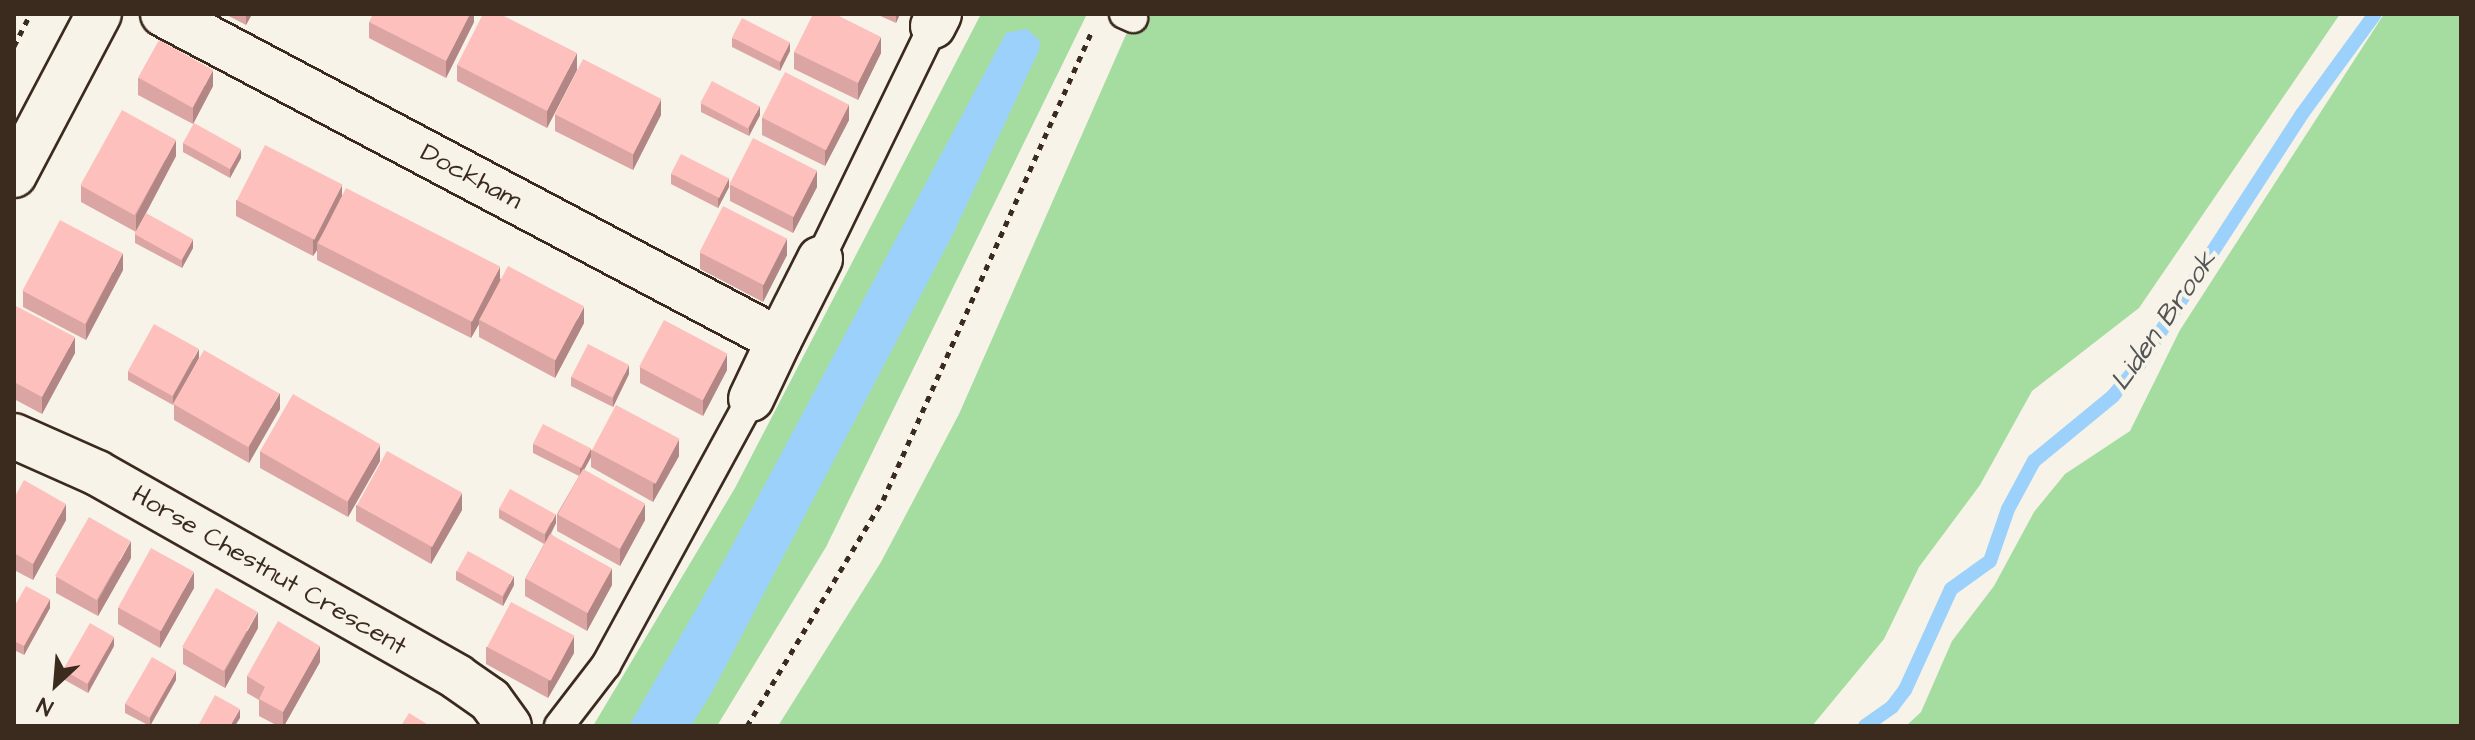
<!DOCTYPE html>
<html>
<head>
<meta charset="utf-8">
<style>
	body { margin:0 }
	#map { position:relative; width:2475px; height:740px; overflow:hidden; background:#f7f3e8; font-family:"Architects Daughter",sans-serif }
	div>[style] { position:absolute }
	.green>* { inset:0; background:#a5dca0 }
	.water>* { inset:0; background:#9bd1fa }
	.stream>* { height:14px; margin:-7px; padding:0 7px; transform-origin:7px; border-radius:7px; background:#9bd1fa }
	.path>* { height:5px; margin-top:-2.5px; transform-origin:0; background:repeating-linear-gradient(90deg,#3b2a1e 0 6px,transparent 0 12px) }
	.roads { filter:drop-shadow(2px 0 #3b2a1e) drop-shadow(-2px 0 #3b2a1e) drop-shadow(0 2px #3b2a1e) drop-shadow(0 -2px #3b2a1e) }
	.service>* { height:28px; margin:-14px; padding:0 14px; transform-origin:14px; border-radius:14px; background:#f7f3e8 }
	.minor>* { height:44px; margin:-22px; padding:0 22px; transform-origin:22px; border-radius:22px; background:#f7f3e8 }
	.wall>* { inset:0; background:#daa5a3 }
	.shaded-wall>* { inset:0; background:#b18684 }
	.building>* { inset:0; background:#fdc0bd; transform-origin:0 0 }
	span { translate:-50% -50%; white-space:nowrap; text-align:center; line-height:1.15; -webkit-text-stroke:8px #f7f3e8; paint-order:stroke }
	.street-label { font-size:26px; color:#3b2a1e }
	.water-label { font-size:28px; color:#535455; font-style:italic }
	.frame { position:absolute; inset:0; border:16px solid #3b2a1e; pointer-events:none }
	.north { position:absolute; left:16px; top:644px; width:80px; height:80px; -webkit-text-stroke:6px #f7f3e8; paint-order:stroke; rotate:206deg; font-size:22px; font-weight:700; line-height:32px; text-align:center; color:#3b2a1e }
	.north::after { content:''; display:block; margin:auto; width:28px; height:36px; background:#3b2a1e; clip-path:polygon(50% 0,100% 100%,50% 72%,0 100%) }
</style>
</head>
<body>
<div id="map">
	<div class="green">
		<i style="clip-path:polygon(981px 14px,1086px 16px,826px 547px,717px 726px,593px 726px,735px 488px)"></i>
		<i style="clip-path:polygon(1135px 14px,2340px 14px,2139px 308px,2032px 391px,1980px 485px,1919px 567px,1884px 639px,1812px 726px,778px 726px,881px 562px,959px 414px)"></i>
		<i style="clip-path:polygon(2384px 14px,2461px 14px,2461px 726px,1906px 726px,1921px 712px,1952px 641px,1994px 586px,2034px 512px,2065px 474px,2130px 431px,2180px 330px)"></i>
	</div>
	<div class="water">
		<i style="clip-path:polygon(1027px 29px,1040px 41px,1039px 50px,953px 234px,712px 692px,691px 726px,629px 726px,725px 559px,1006px 33px)"></i>
	</div>
	<div class="stream">
		<i style="left:1865px;top:726px;width:33px;rotate:-35deg"></i>
		<i style="left:1892px;top:707px;width:21px;rotate:-53deg"></i>
		<i style="left:1905px;top:690px;width:111px;rotate:-65.5deg"></i>
		<i style="left:1951px;top:589px;width:48px;rotate:-35.7deg"></i>
		<i style="left:1990px;top:561px;width:55px;rotate:-70.9deg"></i>
		<i style="left:2008px;top:509px;width:55px;rotate:-61.6deg"></i>
		<i style="left:2034px;top:461px;width:102px;rotate:-39.4deg"></i>
		<i style="left:2113px;top:396px;width:40px;rotate:-50deg"></i>
		<i style="left:2139px;top:365px;width:299px;rotate:-57deg"></i>
		<i style="left:2302px;top:114px;width:124px;rotate:-53.9deg"></i>
	</div>
	<div class="path">
		<i style="left:14px;top:46px;width:36px;rotate:-63deg"></i>
		<i style="left:747px;top:726px;width:264px;rotate:-59deg"></i>
		<i style="left:883px;top:500px;width:511px;rotate:-65.99deg"></i>
	</div>
	<div class="roads">
		<div class="service">
			<i style="left:1124px;top:14px;width:10px;rotate:24deg"></i>
			<i style="left:820px;top:259px;width:259px;rotate:-64.1deg"></i>
			<i style="left:559px;top:726px;width:77px;rotate:-52.4deg"></i>
			<i style="left:606px;top:665px;width:303px;rotate:-61.4deg"></i>
		</div>
		<div class="minor">
			<i style="left:163px;top:14px;width:697px;rotate:27.89deg"></i>
			<i style="left:779px;top:340px;width:65px;rotate:115.4deg"></i>
			<i style="left:933px;top:26px;width:13px;rotate:-63deg"></i>
			<i style="left:14px;top:175px;width:182px;rotate:-62.2deg"></i>
			<i style="left:779px;top:340px;width:91px;rotate:-63.2deg"></i>
			<i style="left:14px;top:436px;width:91px;rotate:24deg"></i>
			<i style="left:97px;top:473px;width:414px;rotate:29.5deg"></i>
			<i style="left:457px;top:677px;width:40px;rotate:34.9deg"></i>
			<i style="left:490px;top:700px;width:32px;rotate:54deg"></i>
		</div>
	</div>
	<div class="wall">
		<i style="clip-path:polygon(225px 14px,252px 14px,246px 25px)"></i>
		<i style="clip-path:polygon(474px 14px,474px 22px,446px 78px,369px 38px,369px 22px)"></i>
		<i style="clip-path:polygon(876px 14px,900px 14px,896px 23px)"></i>
		<i style="clip-path:polygon(732px 38px,790px 51px,780px 71px,732px 47px)"></i>
		<i style="clip-path:polygon(794px 52px,881px 53px,858px 100px,794px 69px)"></i>
		<i style="clip-path:polygon(457px 65px,577px 70px,547px 128px,457px 81px)"></i>
		<i style="clip-path:polygon(138px 78px,213px 86px,193px 124px,138px 95px)"></i>
		<i style="clip-path:polygon(701px 103px,760px 115px,749px 136px,701px 112px)"></i>
		<i style="clip-path:polygon(555px 114px,661px 115px,633px 170px,555px 131px)"></i>
		<i style="clip-path:polygon(762px 118px,849px 120px,825px 166px,762px 135px)"></i>
		<i style="clip-path:polygon(183px 143px,241px 158px,230px 178px,183px 152px)"></i>
		<i style="clip-path:polygon(176px 156px,136px 232px,81px 202px,81px 186px)"></i>
		<i style="clip-path:polygon(671px 174px,729px 187px,718px 208px,671px 184px)"></i>
		<i style="clip-path:polygon(730px 185px,817px 187px,793px 233px,730px 201px)"></i>
		<i style="clip-path:polygon(342px 195px,584px 323px,555px 378px,479px 337px,479px 324px,471px 338px,317px 260px,317px 250px,313px 256px,236px 216px,236px 200px)"></i>
		<i style="clip-path:polygon(135px 234px,193px 248px,182px 268px,135px 243px)"></i>
		<i style="clip-path:polygon(700px 253px,787px 255px,763px 302px,700px 269px)"></i>
		<i style="clip-path:polygon(123px 270px,86px 340px,23px 307px,23px 291px)"></i>
		<i style="clip-path:polygon(14px 305px,75px 353px,42px 414px,14px 399px)"></i>
		<i style="clip-path:polygon(199px 358px,173px 405px,128px 380px,128px 371px)"></i>
		<i style="clip-path:polygon(640px 367px,727px 370px,703px 416px,640px 383px)"></i>
		<i style="clip-path:polygon(629px 374px,613px 407px,571px 386px,571px 377px)"></i>
		<i style="clip-path:polygon(174px 404px,280px 409px,249px 463px,174px 420px)"></i>
		<i style="clip-path:polygon(533px 444px,591px 457px,584px 470px,645px 520px,620px 566px,557px 531px,557px 514px,579px 476px,533px 453px)"></i>
		<i style="clip-path:polygon(591px 450px,679px 456px,653px 502px,591px 467px)"></i>
		<i style="clip-path:polygon(260px 451px,380px 461px,348px 517px,260px 468px)"></i>
		<i style="clip-path:polygon(14px 498px,66px 520px,33px 580px,14px 570px)"></i>
		<i style="clip-path:polygon(356px 505px,462px 510px,431px 564px,356px 521px)"></i>
		<i style="clip-path:polygon(499px 509px,556px 523px,551px 534px,612px 585px,587px 631px,525px 596px,525px 579px,544px 544px,499px 518px)"></i>
		<i style="clip-path:polygon(131px 558px,98px 616px,56px 593px,56px 577px)"></i>
		<i style="clip-path:polygon(456px 571px,514px 585px,503px 606px,456px 580px)"></i>
		<i style="clip-path:polygon(194px 588px,160px 648px,118px 624px,118px 608px)"></i>
		<i style="clip-path:polygon(14px 607px,50px 608px,24px 655px,14px 650px)"></i>
		<i style="clip-path:polygon(258px 628px,225px 688px,183px 664px,183px 648px)"></i>
		<i style="clip-path:polygon(114px 646px,88px 693px,63px 679px,63px 670px)"></i>
		<i style="clip-path:polygon(486px 647px,574px 653px,548px 698px,486px 664px)"></i>
		<i style="clip-path:polygon(320px 662px,284px 726px,278px 726px,259px 716px,259px 700px,247px 693px,247px 676px)"></i>
		<i style="clip-path:polygon(176px 680px,150px 726px,125px 713px,125px 704px)"></i>
	</div>
	<div class="shaded-wall">
		<i style="clip-path:polygon(246px 14px,252px 14px,246px 25px)"></i>
		<i style="clip-path:polygon(470px 14px,474px 14px,474px 22px,446px 78px,446px 61px)"></i>
		<i style="clip-path:polygon(896px 14px,900px 14px,896px 23px)"></i>
		<i style="clip-path:polygon(881px 37px,881px 53px,858px 100px,858px 83px)"></i>
		<i style="clip-path:polygon(790px 42px,790px 51px,780px 71px,780px 62px)"></i>
		<i style="clip-path:polygon(577px 53px,577px 70px,547px 128px,547px 111px)"></i>
		<i style="clip-path:polygon(213px 70px,213px 86px,193px 124px,193px 108px)"></i>
		<i style="clip-path:polygon(661px 99px,661px 115px,633px 170px,633px 154px)"></i>
		<i style="clip-path:polygon(849px 104px,849px 120px,825px 166px,825px 150px)"></i>
		<i style="clip-path:polygon(760px 106px,760px 115px,749px 136px,749px 127px)"></i>
		<i style="clip-path:polygon(176px 140px,176px 156px,136px 232px,136px 215px)"></i>
		<i style="clip-path:polygon(241px 149px,241px 158px,230px 178px,230px 169px)"></i>
		<i style="clip-path:polygon(817px 170px,817px 187px,793px 233px,793px 217px)"></i>
		<i style="clip-path:polygon(729px 178px,729px 187px,718px 208px,718px 199px)"></i>
		<i style="clip-path:polygon(342px 185px,342px 202px,317px 243px,317px 250px,313px 256px,313px 240px)"></i>
		<i style="clip-path:polygon(787px 238px,787px 255px,763px 302px,763px 285px)"></i>
		<i style="clip-path:polygon(193px 239px,193px 248px,182px 268px,182px 259px)"></i>
		<i style="clip-path:polygon(123px 253px,123px 270px,86px 340px,86px 324px)"></i>
		<i style="clip-path:polygon(500px 267px,500px 283px,479px 320px,479px 324px,471px 338px,471px 321px)"></i>
		<i style="clip-path:polygon(584px 307px,584px 323px,555px 378px,555px 361px)"></i>
		<i style="clip-path:polygon(75px 337px,75px 353px,42px 414px,42px 397px)"></i>
		<i style="clip-path:polygon(199px 349px,199px 358px,173px 405px,173px 396px)"></i>
		<i style="clip-path:polygon(727px 354px,727px 370px,703px 416px,703px 400px)"></i>
		<i style="clip-path:polygon(629px 365px,629px 374px,613px 407px,613px 398px)"></i>
		<i style="clip-path:polygon(280px 393px,280px 409px,249px 463px,249px 446px)"></i>
		<i style="clip-path:polygon(679px 439px,679px 456px,653px 502px,653px 485px)"></i>
		<i style="clip-path:polygon(380px 445px,380px 461px,348px 517px,348px 501px)"></i>
		<i style="clip-path:polygon(591px 448px,591px 457px,580px 477px,580px 468px)"></i>
		<i style="clip-path:polygon(462px 493px,462px 510px,431px 564px,431px 547px)"></i>
		<i style="clip-path:polygon(66px 504px,66px 520px,33px 580px,33px 564px)"></i>
		<i style="clip-path:polygon(645px 504px,645px 520px,620px 566px,620px 549px)"></i>
		<i style="clip-path:polygon(556px 514px,556px 523px,545px 544px,545px 535px)"></i>
		<i style="clip-path:polygon(131px 541px,131px 558px,98px 616px,98px 600px)"></i>
		<i style="clip-path:polygon(612px 568px,612px 585px,587px 631px,587px 614px)"></i>
		<i style="clip-path:polygon(194px 572px,194px 588px,160px 648px,160px 631px)"></i>
		<i style="clip-path:polygon(514px 576px,514px 585px,503px 606px,503px 597px)"></i>
		<i style="clip-path:polygon(50px 599px,50px 608px,24px 655px,24px 646px)"></i>
		<i style="clip-path:polygon(258px 612px,258px 628px,225px 688px,225px 671px)"></i>
		<i style="clip-path:polygon(574px 636px,574px 653px,548px 698px,548px 682px)"></i>
		<i style="clip-path:polygon(114px 637px,114px 646px,88px 693px,88px 684px)"></i>
		<i style="clip-path:polygon(320px 646px,320px 662px,284px 726px,283px 726px,283px 712px)"></i>
		<i style="clip-path:polygon(176px 671px,176px 680px,150px 726px,150px 718px)"></i>
		<i style="clip-path:polygon(240px 709px,240px 718px,235px 726px,230px 726px)"></i>
	</div>
	<div class="building">
		<i style="clip-path:polygon(373px 14px,470px 14px,446px 61px,369px 22px)"></i>
		<i style="clip-path:polygon(483px 14px,500px 14px,577px 53px,547px 111px,457px 65px)"></i>
		<i style="clip-path:polygon(813px 14px,835px 14px,881px 37px,858px 83px,794px 52px)"></i>
		<i style="left:742px;top:18px;width:54px;height:22px;rotate:27deg"></i>
		<i style="left:159px;top:40px;width:62px;height:43px;rotate:29deg"></i>
		<i style="left:583px;top:59px;width:88px;height:62px;rotate:27deg"></i>
		<i style="left:785px;top:72px;width:72px;height:51px;rotate:27deg"></i>
		<i style="left:712px;top:81px;width:54px;height:25px;rotate:28deg"></i>
		<i style="left:122px;top:110px;width:62px;height:86px;rotate:29deg"></i>
		<i style="left:194px;top:123px;width:54px;height:23px;rotate:29deg"></i>
		<i style="left:753px;top:138px;width:72px;height:52px;rotate:27deg"></i>
		<i style="left:265px;top:145px;width:87px;height:62px;rotate:27deg"></i>
		<i style="left:681px;top:154px;width:54px;height:22px;rotate:27deg"></i>
		<i style="left:346px;top:188px;width:173px;height:62px;rotate:27deg"></i>
		<i style="left:723px;top:206px;width:72px;height:52px;rotate:27deg"></i>
		<i style="left:146px;top:213px;width:54px;height:24px;rotate:29deg"></i>
		<i style="left:60px;top:220px;width:71px;height:80px;rotate:28deg"></i>
		<i style="left:508px;top:266px;width:86px;height:61px;rotate:28deg"></i>
		<i style="clip-path:polygon(14px 305px,75px 337px,42px 397px,14px 382px)"></i>
		<i style="left:664px;top:320px;width:72px;height:53px;rotate:28deg"></i>
		<i style="left:154px;top:324px;width:51px;height:54px;rotate:29deg"></i>
		<i style="left:588px;top:344px;width:46px;height:37px;rotate:27deg"></i>
		<i style="left:204px;top:350px;width:87px;height:62px;rotate:30deg"></i>
		<i style="left:293px;top:394px;width:101px;height:66px;rotate:30deg"></i>
		<i style="left:616px;top:405px;width:72px;height:51px;rotate:28deg"></i>
		<i style="left:543px;top:424px;width:54px;height:22px;rotate:27deg"></i>
		<i style="left:387px;top:451px;width:86px;height:62px;rotate:29deg"></i>
		<i style="left:583px;top:469px;width:71px;height:52px;rotate:29deg"></i>
		<i style="clip-path:polygon(24px 480px,66px 504px,33px 564px,14px 553px,14px 498px)"></i>
		<i style="left:510px;top:489px;width:52px;height:23px;rotate:29deg"></i>
		<i style="left:89px;top:517px;width:48px;height:68px;rotate:30deg"></i>
		<i style="left:550px;top:534px;width:71px;height:51px;rotate:29deg"></i>
		<i style="left:151px;top:548px;width:49px;height:68px;rotate:29deg"></i>
		<i style="left:468px;top:551px;width:52px;height:23px;rotate:29deg"></i>
		<i style="clip-path:polygon(26px 586px,50px 599px,24px 646px,14px 641px,14px 607px)"></i>
		<i style="left:216px;top:588px;width:48px;height:68px;rotate:30deg"></i>
		<i style="left:511px;top:602px;width:72px;height:51px;rotate:28deg"></i>
		<i style="clip-path:polygon(278px 621px,320px 646px,283px 712px,259px 699px,265px 687px,247px 676px)"></i>
		<i style="left:90px;top:623px;width:28px;height:54px;rotate:30deg"></i>
		<i style="left:152px;top:657px;width:28px;height:54px;rotate:30deg"></i>
		<i style="clip-path:polygon(215px 695px,240px 709px,230px 726px,198px 726px)"></i>
		<i style="clip-path:polygon(409px 713px,430px 726px,401px 726px)"></i>
	</div>
	<div class="street-label">
		<span style="left:471px;top:177px;rotate:28deg">Dockham</span>
		<span style="left:269px;top:571px;rotate:30deg">Horse Chestnut Crescent</span>
	</div>
	<div class="water-label">
		<span style="left:2164px;top:321px;rotate:-55deg">Liden Brook</span>
	</div>
	<div class="frame"></div>
	<div class="north">N</div>
</div>
</body>
</html>
